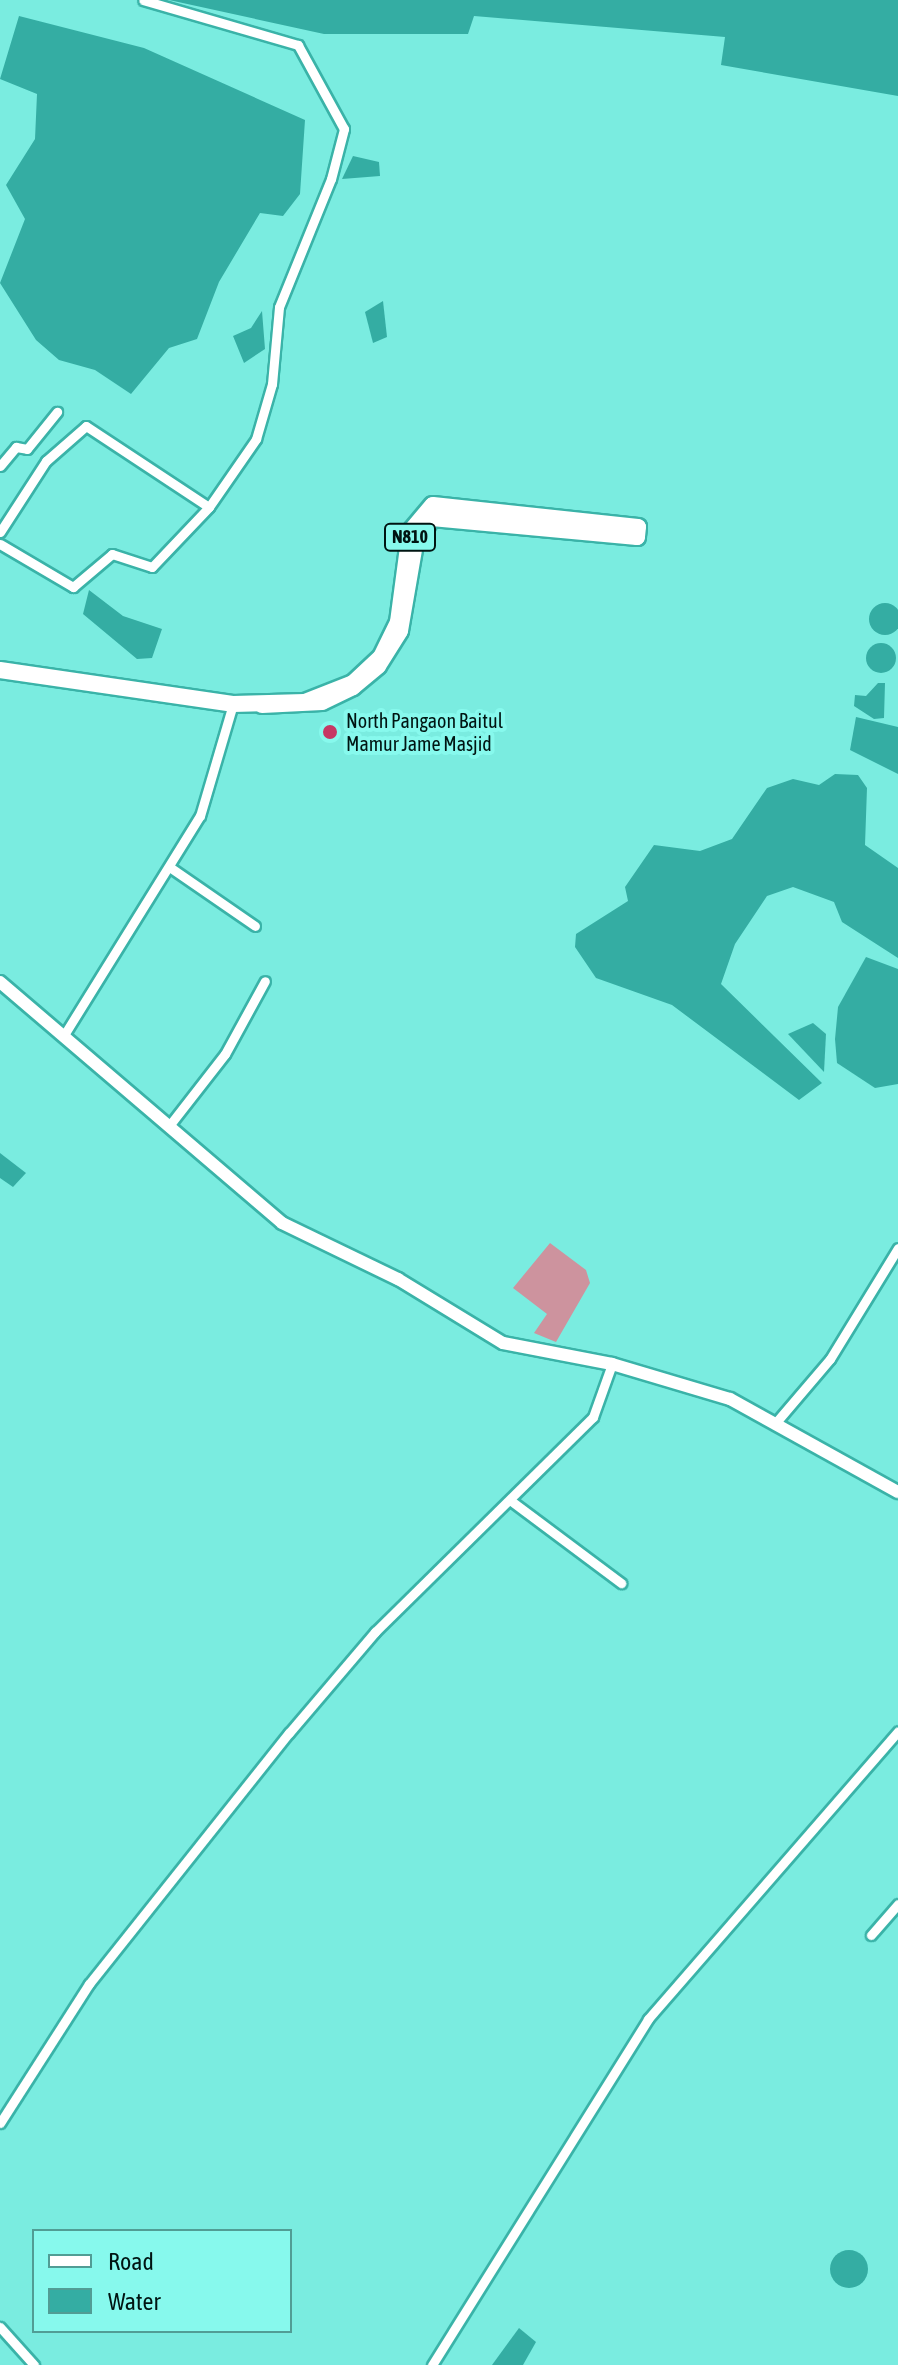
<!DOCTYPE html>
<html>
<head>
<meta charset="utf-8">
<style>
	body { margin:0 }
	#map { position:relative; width:898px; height:2365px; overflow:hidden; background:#7aece0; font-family:"Asap Condensed",sans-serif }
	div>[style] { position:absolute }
	.green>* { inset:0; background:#cd939e }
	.water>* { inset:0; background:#34ada3 }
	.round { border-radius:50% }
	.roads { filter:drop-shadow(2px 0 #3ab3a8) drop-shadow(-2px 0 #3ab3a8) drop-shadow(0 2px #3ab3a8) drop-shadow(0 -2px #3ab3a8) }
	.street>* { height:9px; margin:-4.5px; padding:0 4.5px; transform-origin:4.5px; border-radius:4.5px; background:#fff }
	.secondary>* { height:12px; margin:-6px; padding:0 6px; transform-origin:6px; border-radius:6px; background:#fff }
	.highway>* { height:16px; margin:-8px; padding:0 8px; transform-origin:8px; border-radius:8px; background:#fff }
	.dots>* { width:22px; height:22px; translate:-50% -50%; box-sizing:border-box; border:4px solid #87f9ed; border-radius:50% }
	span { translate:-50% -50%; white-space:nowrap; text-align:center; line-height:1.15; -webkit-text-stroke:8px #87f9ed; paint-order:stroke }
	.shield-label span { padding:2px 6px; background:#87f9ed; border:2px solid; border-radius:6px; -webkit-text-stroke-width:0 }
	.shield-label { font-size:18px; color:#001412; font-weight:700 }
	.poi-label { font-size:20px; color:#001412 }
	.left { translate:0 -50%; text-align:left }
	.legend { position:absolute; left:32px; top:2229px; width:260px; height:104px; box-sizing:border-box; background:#87f9ed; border:2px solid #519d95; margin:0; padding:10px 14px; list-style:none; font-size:24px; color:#001412 }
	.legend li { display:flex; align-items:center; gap:16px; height:40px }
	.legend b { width:40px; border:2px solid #519d95 }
</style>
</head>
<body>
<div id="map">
	<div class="green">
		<i style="clip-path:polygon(550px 1243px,586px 1270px,590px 1283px,556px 1342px,534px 1333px,547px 1314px,513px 1288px)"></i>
	</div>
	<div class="water">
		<i style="clip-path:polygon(169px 0,898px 0,898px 96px,721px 65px,725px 37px,474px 16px,468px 34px,324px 34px)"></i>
		<i style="clip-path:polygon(19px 16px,144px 48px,305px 120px,300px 194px,283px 216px,260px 213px,219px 282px,197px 339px,169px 348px,131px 394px,95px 370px,59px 360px,36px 340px,0 283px,25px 219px,6px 185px,35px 139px,37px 94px,0 79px)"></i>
		<i style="clip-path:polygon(353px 156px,379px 162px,380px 176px,342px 179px)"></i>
		<i style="clip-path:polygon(383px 301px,387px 337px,373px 343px,365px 312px)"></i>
		<i style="clip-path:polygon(262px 311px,265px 349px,244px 363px,233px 336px,251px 328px)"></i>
		<i style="clip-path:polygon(89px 590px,123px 616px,162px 629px,152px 658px,137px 659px,83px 614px)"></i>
		<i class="round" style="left:869px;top:603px;width:32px;height:32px"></i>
		<i class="round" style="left:866px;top:643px;width:30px;height:30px"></i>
		<i style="clip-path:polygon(878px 683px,885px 683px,884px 718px,874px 719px,854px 706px,855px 695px,866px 696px)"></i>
		<i style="clip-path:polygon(856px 717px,898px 727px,898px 774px,850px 750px)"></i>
		<i style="clip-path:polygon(835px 774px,858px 775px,867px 788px,865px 845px,898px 868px,898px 958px,842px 922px,834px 902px,793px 887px,767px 896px,735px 944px,721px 984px,822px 1083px,799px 1100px,672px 1005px,596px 978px,575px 947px,576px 934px,628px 901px,625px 887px,654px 845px,700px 851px,732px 839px,767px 788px,793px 779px,819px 785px)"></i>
		<i style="clip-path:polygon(866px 957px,898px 969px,898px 1084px,875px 1088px,837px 1063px,835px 1039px,838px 1007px)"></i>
		<i style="clip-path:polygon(813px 1023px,826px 1034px,824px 1072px,788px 1034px)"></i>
		<i style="clip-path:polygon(0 1153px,26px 1173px,13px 1187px,0 1178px)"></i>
		<i class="round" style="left:830px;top:2250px;width:38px;height:38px"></i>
		<i style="clip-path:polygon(519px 2328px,536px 2342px,523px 2365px,492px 2365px)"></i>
	</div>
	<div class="roads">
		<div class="street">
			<i style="left:0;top:466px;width:25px;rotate:-50deg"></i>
			<i style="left:16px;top:447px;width:11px;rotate:10deg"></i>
			<i style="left:27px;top:449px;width:48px;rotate:-51deg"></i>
			<i style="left:0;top:532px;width:85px;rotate:-57.1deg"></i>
			<i style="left:46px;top:461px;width:53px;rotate:-41.2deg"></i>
			<i style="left:86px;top:426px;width:147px;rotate:33.4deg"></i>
			<i style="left:0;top:544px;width:85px;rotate:30.5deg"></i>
			<i style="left:73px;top:587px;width:51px;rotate:-40.2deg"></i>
			<i style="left:112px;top:554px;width:42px;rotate:18deg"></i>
			<i style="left:152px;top:567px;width:83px;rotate:-46.5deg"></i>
			<i style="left:209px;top:507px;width:83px;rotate:-55.3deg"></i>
			<i style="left:256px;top:439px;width:57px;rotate:-73.8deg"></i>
			<i style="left:272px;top:384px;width:77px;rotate:-84.8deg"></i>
			<i style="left:279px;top:307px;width:138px;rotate:-67.9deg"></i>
			<i style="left:331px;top:179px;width:52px;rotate:-75.4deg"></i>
			<i style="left:344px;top:129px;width:96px;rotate:-118.7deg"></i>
			<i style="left:298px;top:45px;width:161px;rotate:-163.8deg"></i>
			<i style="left:171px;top:868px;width:102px;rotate:34.6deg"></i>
			<i style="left:64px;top:1035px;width:258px;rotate:-58.2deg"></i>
			<i style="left:200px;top:816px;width:117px;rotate:-73.6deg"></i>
			<i style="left:172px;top:1122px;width:86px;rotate:-52.1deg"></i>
			<i style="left:225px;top:1054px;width:83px;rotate:-61.3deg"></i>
			<i style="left:778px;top:1420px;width:80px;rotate:-49.6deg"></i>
			<i style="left:830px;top:1359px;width:130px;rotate:-58.5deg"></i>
			<i style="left:510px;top:1500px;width:139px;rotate:36.8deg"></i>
			<i style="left:871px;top:1935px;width:41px;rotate:-48.9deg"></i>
			<i style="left:0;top:2123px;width:165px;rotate:-57.4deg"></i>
			<i style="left:89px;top:1984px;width:321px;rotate:-51.5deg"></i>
			<i style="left:289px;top:1733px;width:133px;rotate:-49.6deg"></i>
			<i style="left:375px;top:1632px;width:306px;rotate:-44.6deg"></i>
			<i style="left:593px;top:1417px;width:56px;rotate:-70.3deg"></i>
			<i style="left:0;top:2327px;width:51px;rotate:48.2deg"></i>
			<i style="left:432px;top:2365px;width:408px;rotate:-58deg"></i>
			<i style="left:648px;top:2019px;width:381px;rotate:-49deg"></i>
		</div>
		<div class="secondary">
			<i style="left:0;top:982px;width:371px;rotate:40.5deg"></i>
			<i style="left:282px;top:1223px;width:129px;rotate:25.8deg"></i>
			<i style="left:398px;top:1279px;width:123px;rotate:31.4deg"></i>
			<i style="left:503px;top:1343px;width:111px;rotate:10.9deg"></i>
			<i style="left:612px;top:1364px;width:123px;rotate:16.5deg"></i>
			<i style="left:730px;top:1399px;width:192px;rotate:29deg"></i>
		</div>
		<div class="highway">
			<i style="left:0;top:670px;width:235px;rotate:8.3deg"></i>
			<i style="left:233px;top:704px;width:72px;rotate:-1.6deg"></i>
			<i style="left:305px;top:702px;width:52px;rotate:-21.6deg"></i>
			<i style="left:353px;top:683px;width:38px;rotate:-43deg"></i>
			<i style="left:381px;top:657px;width:39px;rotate:-64deg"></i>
			<i style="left:398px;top:622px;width:91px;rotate:-82.4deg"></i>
			<i style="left:410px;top:532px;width:35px;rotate:-50deg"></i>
			<i style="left:433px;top:505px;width:206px;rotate:6.1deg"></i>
			<i style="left:638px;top:527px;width:10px;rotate:96deg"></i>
			<i style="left:637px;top:537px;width:206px;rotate:-174.7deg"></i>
			<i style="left:432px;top:518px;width:31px;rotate:123deg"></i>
			<i style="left:415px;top:544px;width:88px;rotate:99.8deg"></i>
			<i style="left:400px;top:631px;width:41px;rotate:122.2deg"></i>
			<i style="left:378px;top:666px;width:33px;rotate:140deg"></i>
			<i style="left:353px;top:687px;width:34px;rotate:154deg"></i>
			<i style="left:322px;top:702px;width:60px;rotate:177.1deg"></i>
		</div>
	</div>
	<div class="dots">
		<i style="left:330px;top:732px;background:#c63864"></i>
	</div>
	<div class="shield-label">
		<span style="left:410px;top:537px">N810</span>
	</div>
	<div class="poi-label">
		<span class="left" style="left:346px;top:732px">North Pangaon Baitul<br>Mamur Jame Masjid</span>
	</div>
	<ul class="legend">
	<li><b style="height:10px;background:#fff"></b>Road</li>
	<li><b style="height:22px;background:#34ada3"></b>Water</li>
	</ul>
</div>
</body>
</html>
